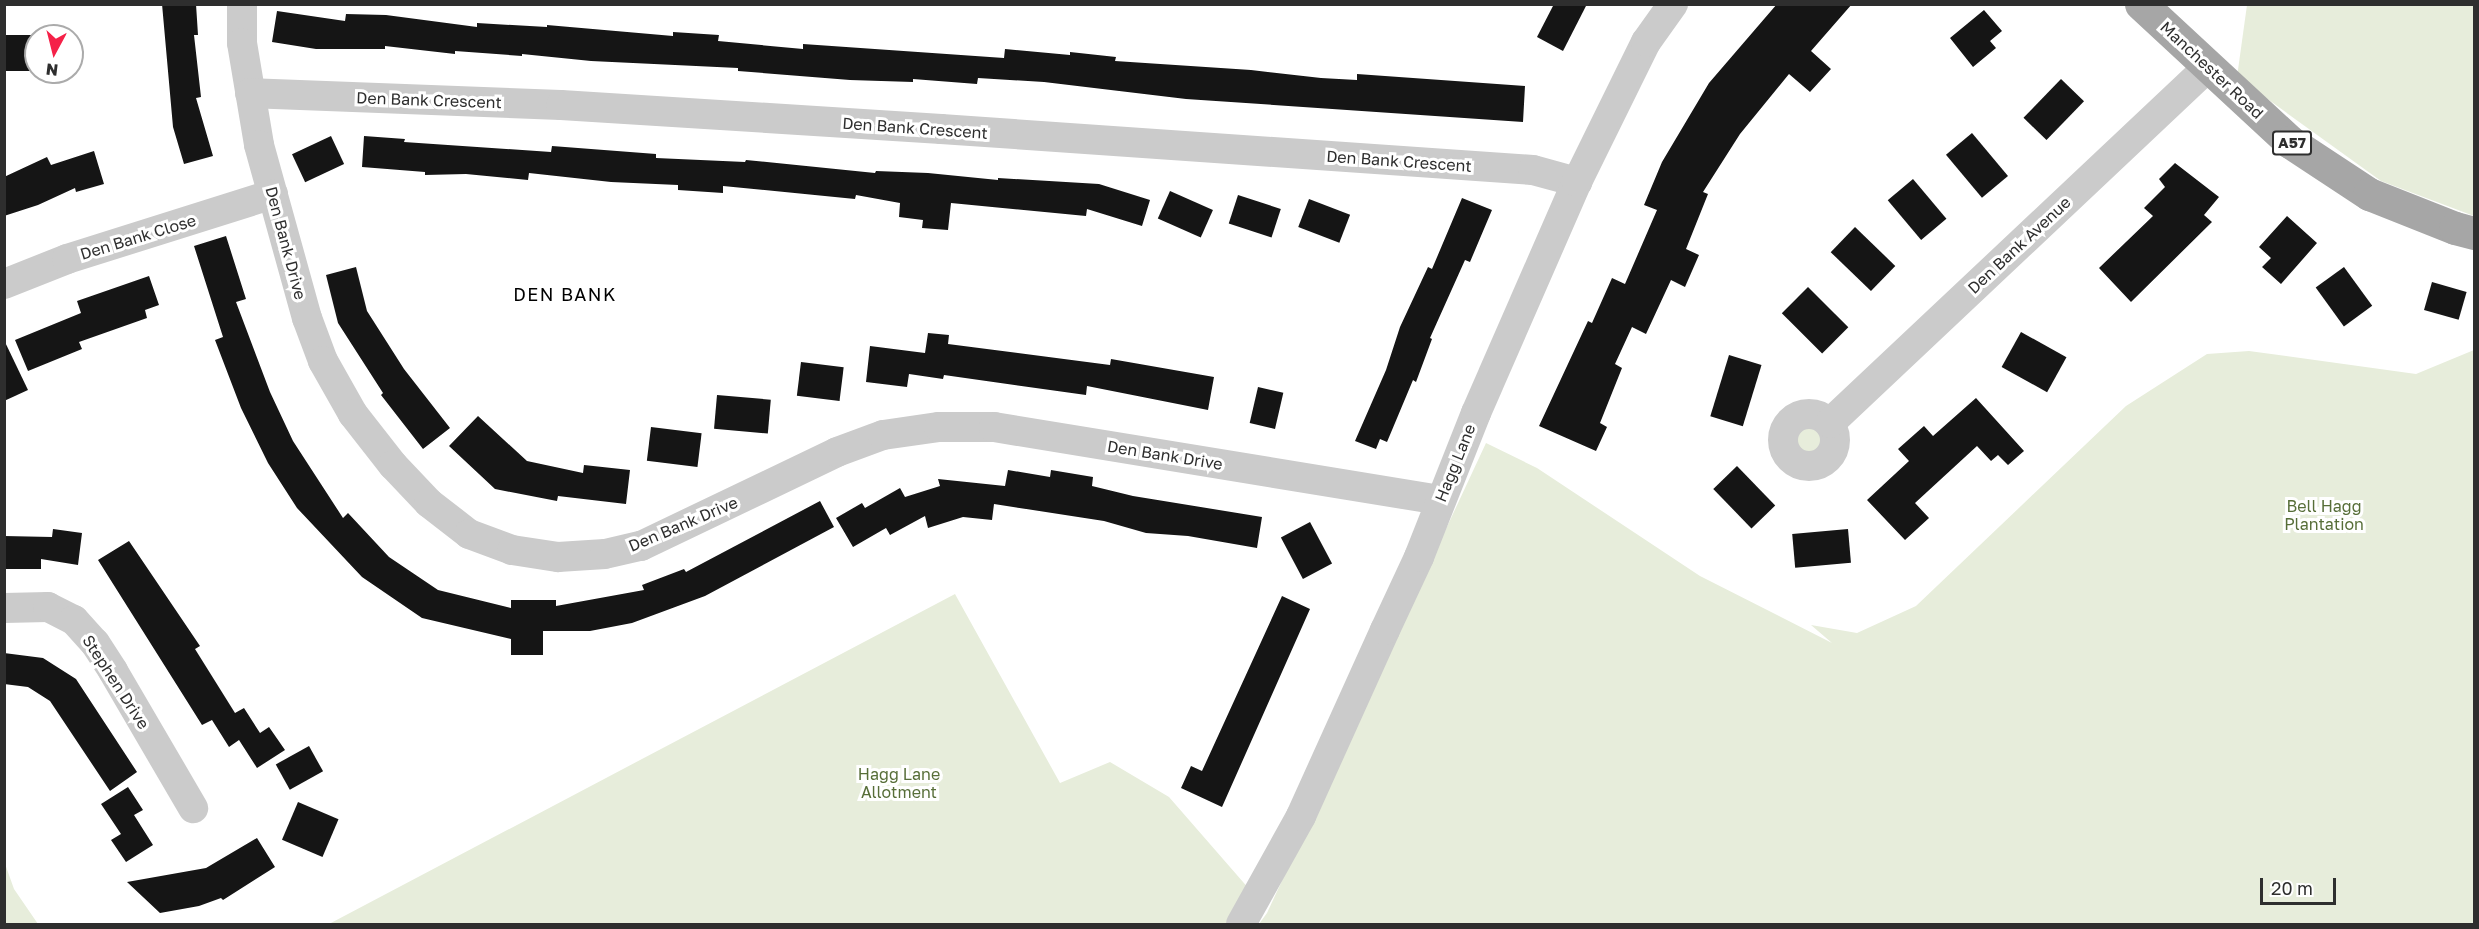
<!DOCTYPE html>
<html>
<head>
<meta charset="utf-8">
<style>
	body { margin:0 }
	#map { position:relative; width:2479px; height:929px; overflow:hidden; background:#fff; font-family:"Golos Text",sans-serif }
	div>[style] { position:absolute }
	.green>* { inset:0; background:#e7eddb }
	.round { border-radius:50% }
	.building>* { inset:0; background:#151515; transform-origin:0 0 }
	.street>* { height:30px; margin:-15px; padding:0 15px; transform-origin:15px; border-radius:15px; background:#cbcbcb }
	.street>.ring { margin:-15px; padding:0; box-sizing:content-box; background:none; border:30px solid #cbcbcb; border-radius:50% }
	.primary>* { height:33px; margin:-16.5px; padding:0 16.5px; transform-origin:16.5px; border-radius:16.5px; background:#a6a6a6 }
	span { translate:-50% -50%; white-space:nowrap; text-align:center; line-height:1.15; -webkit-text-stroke:6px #fff; paint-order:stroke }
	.shield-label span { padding:2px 4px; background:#fff; border:2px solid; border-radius:4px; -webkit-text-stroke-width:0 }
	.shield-label { font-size:15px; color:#2e2e2e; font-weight:700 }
	.street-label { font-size:16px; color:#2e2e2e }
	.park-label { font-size:16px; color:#576e38 }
	.neighbourhood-label { font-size:18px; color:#000; letter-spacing:1.5px }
	.frame { position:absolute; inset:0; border:6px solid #2e2e2e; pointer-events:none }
	.north { position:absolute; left:24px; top:24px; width:60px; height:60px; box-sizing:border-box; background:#fff; border:2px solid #ababab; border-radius:50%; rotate:187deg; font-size:16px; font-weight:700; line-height:24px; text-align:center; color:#2e2e2e }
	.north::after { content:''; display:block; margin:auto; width:21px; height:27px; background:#f52148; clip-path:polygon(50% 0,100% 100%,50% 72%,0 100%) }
	.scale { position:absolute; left:2260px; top:878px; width:76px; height:27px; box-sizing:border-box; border:3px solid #2e2e2e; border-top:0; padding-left:8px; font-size:18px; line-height:21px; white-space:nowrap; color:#2e2e2e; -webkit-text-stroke:4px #fff; paint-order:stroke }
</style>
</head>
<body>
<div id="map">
	<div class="green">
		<i style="clip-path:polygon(2247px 5px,2474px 5px,2474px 216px,2381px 181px,2237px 77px)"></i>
		<i style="clip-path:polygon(2474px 350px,2474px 924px,1259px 924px,1267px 913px,1486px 443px,1537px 468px,1700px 576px,1832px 643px,1811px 625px,1857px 633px,1916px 606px,2126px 406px,2207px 354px,2249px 351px,2416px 374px)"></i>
		<i class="round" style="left:1793px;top:425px;width:30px;height:30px"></i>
		<i style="clip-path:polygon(955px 594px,1060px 783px,1110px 762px,1169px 797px,1250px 890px,1227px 924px,329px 924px)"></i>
		<i style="clip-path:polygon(4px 861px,14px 889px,38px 924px,5px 924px)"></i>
	</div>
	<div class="building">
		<i style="clip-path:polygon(162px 4px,196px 4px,198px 35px,194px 35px,201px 97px,196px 98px,213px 156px,184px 164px,173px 127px)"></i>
		<i style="clip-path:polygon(1554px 4px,1587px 4px,1563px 51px,1537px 37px)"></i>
		<i style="clip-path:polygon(1777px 4px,1852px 4px,1811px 51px,1831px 69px,1810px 92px,1789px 74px,1740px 134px,1703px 192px,1708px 194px,1686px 249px,1699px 255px,1685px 287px,1671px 280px,1646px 334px,1632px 327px,1615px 364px,1622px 368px,1600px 423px,1607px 427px,1596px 451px,1539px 426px,1588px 321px,1592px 323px,1612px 278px,1625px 284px,1657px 210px,1644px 205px,1662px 162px,1709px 83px)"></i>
		<i style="clip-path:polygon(1984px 10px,2002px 31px,1990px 41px,1996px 48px,1973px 67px,1950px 38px)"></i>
		<i style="clip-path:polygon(277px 11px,345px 21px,346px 14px,386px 15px,477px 27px,477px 23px,547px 27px,547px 25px,673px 36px,673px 32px,719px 35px,718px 41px,803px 49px,803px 44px,1004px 58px,1005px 49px,1070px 55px,1070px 52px,1116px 57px,1115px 61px,1251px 70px,1321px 78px,1357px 80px,1357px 74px,1525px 86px,1523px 122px,1186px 99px,1044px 82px,978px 78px,977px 84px,913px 79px,913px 82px,850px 80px,738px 71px,738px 68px,591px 61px,522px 54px,522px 56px,455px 51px,455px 54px,385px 46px,385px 49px,316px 49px,272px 42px)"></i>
		<i style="left:36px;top:35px;width:36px;height:32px;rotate:90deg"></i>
		<i style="left:2061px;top:79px;width:32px;height:54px;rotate:44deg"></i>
		<i style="left:1972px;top:133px;width:56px;height:34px;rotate:50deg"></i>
		<i style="left:331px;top:136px;width:31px;height:43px;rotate:65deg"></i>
		<i style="clip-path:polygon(364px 136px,405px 139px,404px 142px,551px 152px,552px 146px,656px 154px,656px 158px,745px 162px,746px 160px,875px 173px,876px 171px,928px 173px,998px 180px,998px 178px,1099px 184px,1150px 200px,1142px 226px,1087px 209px,1086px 216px,951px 203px,948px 230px,922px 228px,923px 220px,899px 217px,900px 203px,856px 195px,855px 199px,723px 186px,723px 193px,678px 190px,678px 185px,611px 182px,529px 173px,528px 180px,466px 174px,425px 175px,425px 172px,362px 167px)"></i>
		<i style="clip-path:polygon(94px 151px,104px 184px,76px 192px,75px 188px,38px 205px,4px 216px,4px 177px,47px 157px,51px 165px)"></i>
		<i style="clip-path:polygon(2175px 163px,2219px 197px,2204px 215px,2212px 222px,2131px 302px,2099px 268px,2153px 216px,2144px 208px,2165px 187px,2159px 179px)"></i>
		<i style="left:1913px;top:179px;width:52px;height:33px;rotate:50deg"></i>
		<i style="left:1170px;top:191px;width:47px;height:30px;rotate:24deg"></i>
		<i style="left:1238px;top:195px;width:45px;height:30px;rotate:18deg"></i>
		<i style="clip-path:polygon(1462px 198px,1492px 210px,1470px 262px,1465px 260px,1430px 338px,1432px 339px,1416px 382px,1413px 380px,1387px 442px,1380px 439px,1376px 449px,1355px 441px,1386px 370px,1400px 327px,1428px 267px,1432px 269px)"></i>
		<i style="left:1309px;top:199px;width:44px;height:30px;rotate:21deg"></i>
		<i style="clip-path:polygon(2287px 216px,2317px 243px,2281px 284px,2262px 267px,2271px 258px,2259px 247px)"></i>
		<i style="left:1855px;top:227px;width:56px;height:35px;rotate:44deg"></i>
		<i style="clip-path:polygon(226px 236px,246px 299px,236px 302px,270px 392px,293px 441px,343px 518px,348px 513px,389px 557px,438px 590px,511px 608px,511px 600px,556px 600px,556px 606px,644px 590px,642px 585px,684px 569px,686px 572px,820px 501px,834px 527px,705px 596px,632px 623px,590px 631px,543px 631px,543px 655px,511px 655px,511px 639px,422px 618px,362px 577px,297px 508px,268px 463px,241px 408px,215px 340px,223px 337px,194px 246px)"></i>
		<i style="clip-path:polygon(356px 267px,367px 311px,404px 369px,450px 428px,423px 449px,381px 395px,383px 393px,338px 323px,326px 275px)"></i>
		<i style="left:2344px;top:267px;width:48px;height:35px;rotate:54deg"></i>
		<i style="clip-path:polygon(149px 276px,159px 305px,145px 310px,147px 318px,79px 342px,82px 349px,28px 371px,15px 340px,81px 313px,77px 301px)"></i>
		<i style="left:2432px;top:282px;width:36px;height:29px;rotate:16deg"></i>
		<i style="left:1808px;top:287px;width:57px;height:37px;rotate:45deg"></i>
		<i style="left:2021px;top:332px;width:52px;height:40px;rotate:29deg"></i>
		<i style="clip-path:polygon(928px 333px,949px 335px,948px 344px,1110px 365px,1111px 359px,1214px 377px,1208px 410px,1087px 386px,1086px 395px,944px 375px,943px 379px,909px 374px,907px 387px,866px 382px,870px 346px,925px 353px)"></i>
		<i style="clip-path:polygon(4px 340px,28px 390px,4px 401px)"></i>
		<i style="left:1729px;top:355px;width:34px;height:64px;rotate:17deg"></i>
		<i style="left:801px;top:362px;width:43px;height:34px;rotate:7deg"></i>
		<i style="left:1258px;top:387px;width:26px;height:37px;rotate:13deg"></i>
		<i style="left:717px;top:395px;width:54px;height:34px;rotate:5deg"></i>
		<i style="clip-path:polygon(1976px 398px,2024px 451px,2008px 465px,1998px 455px,1991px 461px,1977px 446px,1915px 503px,1929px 518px,1905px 540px,1867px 500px,1909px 461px,1898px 449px,1924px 426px,1933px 436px)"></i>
		<i style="clip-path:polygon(478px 416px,527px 461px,583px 473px,584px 465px,630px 470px,626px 504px,558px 496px,557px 501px,495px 489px,449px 446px)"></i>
		<i style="left:651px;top:427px;width:51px;height:34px;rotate:7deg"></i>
		<i style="left:1737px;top:466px;width:55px;height:33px;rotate:46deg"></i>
		<i style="clip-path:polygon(1008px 470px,1050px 477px,1051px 470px,1093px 477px,1092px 486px,1133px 496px,1262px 517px,1257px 548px,1188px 536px,1146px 533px,1104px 521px,994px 504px,992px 520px,963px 517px,928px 528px,925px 516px,890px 535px,886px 528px,853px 547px,836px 518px,862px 503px,865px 508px,900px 488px,905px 497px,940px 486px,938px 479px,1005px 486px)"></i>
		<i style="left:1310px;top:522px;width:47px;height:33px;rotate:62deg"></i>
		<i style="clip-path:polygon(53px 529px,82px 533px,78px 565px,41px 559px,41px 569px,4px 569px,4px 536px,52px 537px)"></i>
		<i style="left:1848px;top:529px;width:34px;height:56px;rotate:85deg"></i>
		<i style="clip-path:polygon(129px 541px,200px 646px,195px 649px,235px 713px,244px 708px,260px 733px,269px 727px,285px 750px,257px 768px,239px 740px,229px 747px,212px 720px,202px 725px,98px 560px)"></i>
		<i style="clip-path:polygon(1282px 596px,1310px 609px,1222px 807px,1181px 788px,1191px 766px,1202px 771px)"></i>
		<i style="clip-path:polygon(4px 653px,43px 658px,76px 679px,137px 772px,110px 791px,50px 701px,28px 687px,4px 684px)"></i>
		<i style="left:309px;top:746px;width:29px;height:38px;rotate:61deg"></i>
		<i style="clip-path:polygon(128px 787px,143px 810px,134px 815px,153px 845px,126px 862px,111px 840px,121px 834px,101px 804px)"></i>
		<i style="left:298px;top:802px;width:44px;height:41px;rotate:23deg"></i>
		<i style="clip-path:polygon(257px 838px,275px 867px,223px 900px,221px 898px,199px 906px,160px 913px,127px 882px,206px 868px)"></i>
	</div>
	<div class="street">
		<i style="left:242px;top:4px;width:39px;rotate:90deg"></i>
		<i style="left:242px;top:43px;width:103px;rotate:80.5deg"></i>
		<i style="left:259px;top:145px;width:180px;rotate:74.5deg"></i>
		<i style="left:307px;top:318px;width:46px;rotate:69.6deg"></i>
		<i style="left:323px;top:361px;width:61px;rotate:60.5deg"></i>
		<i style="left:353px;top:414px;width:65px;rotate:51.9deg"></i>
		<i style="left:393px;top:465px;width:52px;rotate:46.5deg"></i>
		<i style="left:429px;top:503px;width:51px;rotate:37.8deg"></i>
		<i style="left:469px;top:534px;width:46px;rotate:20.4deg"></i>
		<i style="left:512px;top:550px;width:47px;rotate:8.7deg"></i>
		<i style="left:558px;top:557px;width:47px;rotate:-3.7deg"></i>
		<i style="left:605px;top:554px;width:37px;rotate:-13deg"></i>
		<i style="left:641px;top:546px;width:217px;rotate:-25.6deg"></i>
		<i style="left:837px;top:452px;width:49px;rotate:-20.3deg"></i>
		<i style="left:883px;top:435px;width:57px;rotate:-8.1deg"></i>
		<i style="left:939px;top:427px;width:55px"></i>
		<i style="left:994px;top:427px;width:452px;rotate:9.3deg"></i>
		<i style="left:250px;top:93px;width:311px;rotate:2.2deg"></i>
		<i style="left:561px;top:105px;width:381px;rotate:3.6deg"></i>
		<i style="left:941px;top:129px;width:593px;rotate:3.96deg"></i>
		<i style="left:1533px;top:170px;width:46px;rotate:15.3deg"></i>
		<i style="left:4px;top:284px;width:68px;rotate:-21.6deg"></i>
		<i style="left:67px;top:259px;width:216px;rotate:-17.5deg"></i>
		<i class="ring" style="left:1783px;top:414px;width:22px;height:22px"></i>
		<i style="left:1830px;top:423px;width:519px;rotate:-43.28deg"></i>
		<i style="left:4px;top:608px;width:44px;rotate:-1.3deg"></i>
		<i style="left:48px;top:607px;width:29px;rotate:27deg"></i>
		<i style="left:74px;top:620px;width:31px;rotate:48deg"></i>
		<i style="left:95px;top:643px;width:33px;rotate:57deg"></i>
		<i style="left:113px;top:671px;width:159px;rotate:59.7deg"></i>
		<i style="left:1241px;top:924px;width:124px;rotate:-60.9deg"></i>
		<i style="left:1301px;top:816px;width:204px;rotate:-65.7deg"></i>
		<i style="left:1385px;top:630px;width:81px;rotate:-65deg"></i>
		<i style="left:1419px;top:557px;width:155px;rotate:-68.4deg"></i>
		<i style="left:1476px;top:413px;width:252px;rotate:-66.4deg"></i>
		<i style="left:1577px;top:182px;width:156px;rotate:-63.8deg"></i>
		<i style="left:1646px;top:42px;width:47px;rotate:-54.6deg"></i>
	</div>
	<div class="primary">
		<i style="left:2141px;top:4px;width:203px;rotate:42.8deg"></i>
		<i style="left:2290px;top:142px;width:95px;rotate:33.4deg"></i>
		<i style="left:2369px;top:194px;width:92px;rotate:21.6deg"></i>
		<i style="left:2455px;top:228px;width:20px;rotate:15deg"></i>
	</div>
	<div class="shield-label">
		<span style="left:2292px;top:143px">A57</span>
	</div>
	<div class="street-label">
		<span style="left:2212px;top:70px;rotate:43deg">Manchester Road</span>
		<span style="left:429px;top:100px;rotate:2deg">Den Bank Crescent</span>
		<span style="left:915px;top:128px;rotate:4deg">Den Bank Crescent</span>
		<span style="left:1399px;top:161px;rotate:4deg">Den Bank Crescent</span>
		<span style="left:138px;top:237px;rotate:-17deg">Den Bank Close</span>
		<span style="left:286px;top:243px;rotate:75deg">Den Bank Drive</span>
		<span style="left:2019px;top:245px;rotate:-43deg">Den Bank Avenue</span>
		<span style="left:1165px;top:455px;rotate:9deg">Den Bank Drive</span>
		<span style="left:1455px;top:463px;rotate:-68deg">Hagg Lane</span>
		<span style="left:683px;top:524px;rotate:-23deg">Den Bank Drive</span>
		<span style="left:116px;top:682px;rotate:57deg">Stephen Drive</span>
	</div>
	<div class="park-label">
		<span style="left:2324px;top:515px">Bell Hagg<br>Plantation</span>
		<span style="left:899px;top:783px">Hagg Lane<br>Allotment</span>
	</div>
	<div class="neighbourhood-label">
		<span style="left:565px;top:294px">DEN BANK</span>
	</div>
	<div class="frame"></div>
	<div class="north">N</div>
	<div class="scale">20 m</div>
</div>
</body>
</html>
